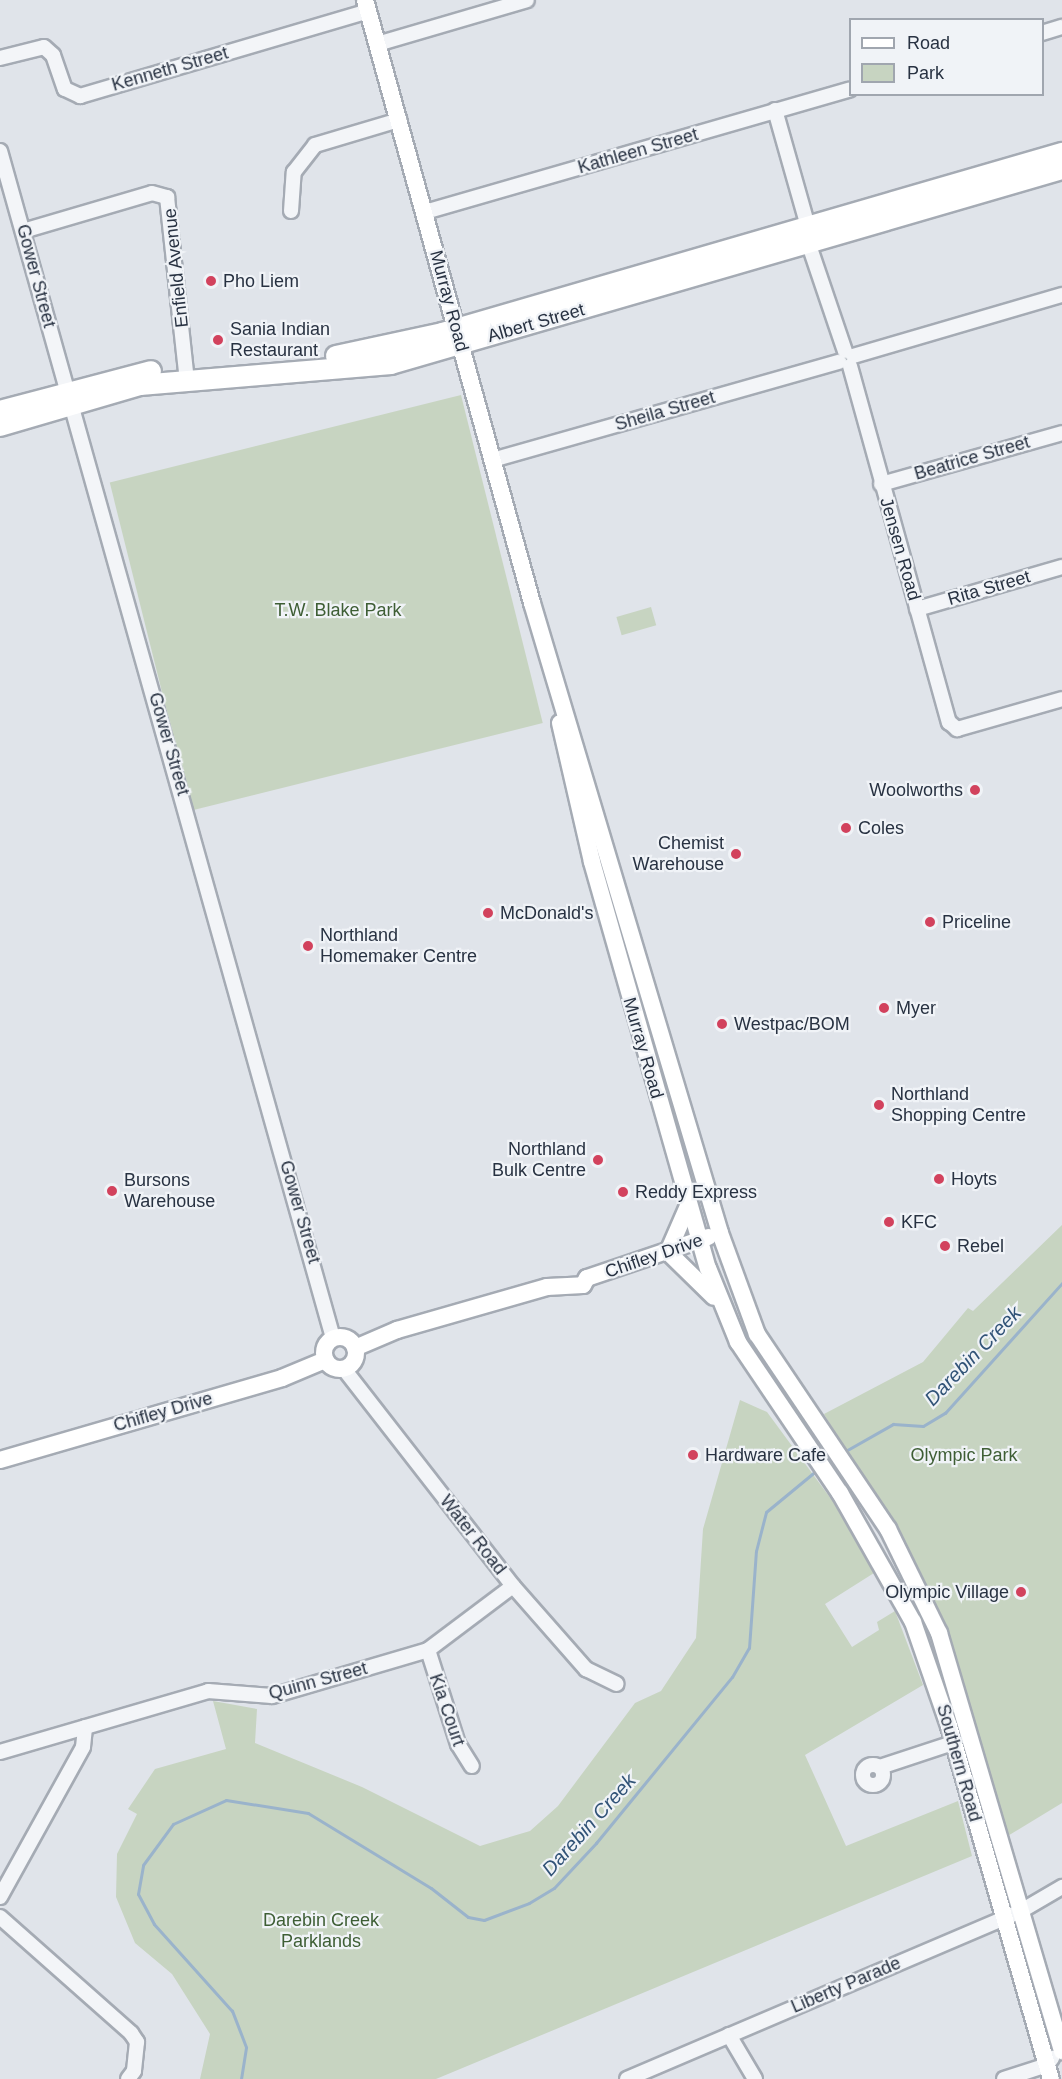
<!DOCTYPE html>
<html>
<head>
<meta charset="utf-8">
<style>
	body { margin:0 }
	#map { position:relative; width:1062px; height:2079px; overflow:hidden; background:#e0e4ea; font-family:Arial,sans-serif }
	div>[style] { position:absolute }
	.green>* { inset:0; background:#c7d4c1; transform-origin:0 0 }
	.stream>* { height:3px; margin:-1.5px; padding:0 1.5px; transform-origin:1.5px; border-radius:1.5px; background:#9ab3cb }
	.roads { filter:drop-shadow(2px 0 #a5abb4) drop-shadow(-2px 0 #a5abb4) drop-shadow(0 2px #a5abb4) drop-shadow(0 -2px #a5abb4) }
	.minor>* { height:14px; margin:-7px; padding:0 7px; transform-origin:7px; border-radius:7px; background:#f3f5f8 }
	.minor>.ring { margin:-7px; padding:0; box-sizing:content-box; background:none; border:14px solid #f3f5f8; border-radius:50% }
	.major>* { height:16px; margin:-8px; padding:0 8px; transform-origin:8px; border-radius:8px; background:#fff }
	.major>.ring { margin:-8px; padding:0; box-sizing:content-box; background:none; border:16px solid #fff; border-radius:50% }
	.highway>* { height:20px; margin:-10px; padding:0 10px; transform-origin:10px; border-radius:10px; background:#fff }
	.dots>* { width:16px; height:16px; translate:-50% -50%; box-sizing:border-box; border:3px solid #f0f3f7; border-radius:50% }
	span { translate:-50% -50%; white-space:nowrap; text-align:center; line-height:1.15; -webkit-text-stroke:4.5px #f0f3f7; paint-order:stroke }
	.street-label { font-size:18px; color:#283242 }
	.poi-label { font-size:18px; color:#283242 }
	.left { translate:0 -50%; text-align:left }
	.right { translate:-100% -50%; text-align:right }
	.park-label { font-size:18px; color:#3e5e35 }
	.water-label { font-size:20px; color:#315377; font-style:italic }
	.legend { position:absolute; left:849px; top:18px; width:195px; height:78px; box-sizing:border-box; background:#f0f3f7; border:2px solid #a0a6af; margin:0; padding:8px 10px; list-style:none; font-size:18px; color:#283242 }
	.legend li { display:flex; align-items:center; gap:12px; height:30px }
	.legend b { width:30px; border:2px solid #a0a6af }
</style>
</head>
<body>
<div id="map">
	<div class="green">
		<i style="left:461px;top:395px;width:338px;height:362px;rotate:76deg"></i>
		<i style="left:651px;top:607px;width:19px;height:36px;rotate:74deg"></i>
		<i style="clip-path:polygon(1062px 1225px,1062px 1803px,1006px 1837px,955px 1663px,887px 1518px,824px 1414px,923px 1362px,968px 1308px,973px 1311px)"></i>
		<i style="clip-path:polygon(740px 1400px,767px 1412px,834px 1503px,874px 1573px,825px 1604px,852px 1647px,879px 1630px,877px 1622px,895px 1611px,923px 1685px,805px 1755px,846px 1846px,958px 1801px,972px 1856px,436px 2079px,200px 2079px,210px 2034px,172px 1974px,135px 1943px,116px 1897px,117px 1854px,137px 1814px,128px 1809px,155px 1769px,226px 1749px,213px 1701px,257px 1709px,255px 1743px,362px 1787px,480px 1846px,530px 1831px,558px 1806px,635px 1703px,661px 1691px,696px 1638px,703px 1529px)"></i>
	</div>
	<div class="stream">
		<i style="left:842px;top:1453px;width:59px;rotate:-29.6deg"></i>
		<i style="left:893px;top:1424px;width:30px;rotate:4deg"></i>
		<i style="left:923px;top:1426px;width:26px;rotate:-31deg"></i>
		<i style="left:945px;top:1413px;width:175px;rotate:-48deg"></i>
		<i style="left:241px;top:2079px;width:32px;rotate:-81deg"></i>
		<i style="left:246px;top:2047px;width:39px;rotate:-111deg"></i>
		<i style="left:232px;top:2011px;width:117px;rotate:-131.9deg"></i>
		<i style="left:154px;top:1924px;width:34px;rotate:-118deg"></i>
		<i style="left:138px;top:1894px;width:29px;rotate:-80deg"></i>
		<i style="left:143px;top:1865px;width:51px;rotate:-53.8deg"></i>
		<i style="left:173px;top:1824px;width:58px;rotate:-24.4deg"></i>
		<i style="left:226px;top:1800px;width:83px;rotate:9deg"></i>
		<i style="left:308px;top:1813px;width:144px;rotate:31.4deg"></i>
		<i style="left:431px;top:1888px;width:47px;rotate:38.1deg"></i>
		<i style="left:468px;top:1917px;width:16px;rotate:11deg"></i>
		<i style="left:484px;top:1920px;width:48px;rotate:-20.7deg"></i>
		<i style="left:529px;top:1903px;width:29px;rotate:-31deg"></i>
		<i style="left:554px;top:1888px;width:62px;rotate:-47deg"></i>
		<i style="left:596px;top:1843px;width:215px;rotate:-50.7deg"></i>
		<i style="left:732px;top:1677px;width:34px;rotate:-60deg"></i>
		<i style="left:749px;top:1648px;width:97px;rotate:-85.9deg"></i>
		<i style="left:756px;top:1551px;width:40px;rotate:-75.6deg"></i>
		<i style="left:766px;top:1512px;width:66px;rotate:-39.5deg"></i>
	</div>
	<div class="roads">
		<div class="minor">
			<i style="left:1042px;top:33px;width:21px;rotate:-17deg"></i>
			<i style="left:377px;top:44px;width:156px;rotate:-16.3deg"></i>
			<i style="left:0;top:58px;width:45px;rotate:-14deg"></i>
			<i style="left:44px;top:47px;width:12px;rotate:42deg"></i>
			<i style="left:53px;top:55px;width:36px;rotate:71deg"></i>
			<i style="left:65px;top:89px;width:17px;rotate:25deg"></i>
			<i style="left:80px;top:96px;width:300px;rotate:-16.4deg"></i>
			<i style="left:775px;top:110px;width:122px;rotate:74.2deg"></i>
			<i style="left:0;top:151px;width:1233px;rotate:74.33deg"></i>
			<i style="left:291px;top:211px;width:39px;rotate:-86deg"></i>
			<i style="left:294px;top:172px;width:34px;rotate:-52deg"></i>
			<i style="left:315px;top:145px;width:88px;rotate:-16.6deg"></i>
			<i style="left:425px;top:212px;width:442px;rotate:-16.1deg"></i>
			<i style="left:23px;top:231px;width:134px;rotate:-16.4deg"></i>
			<i style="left:152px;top:193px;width:16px;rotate:15deg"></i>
			<i style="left:167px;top:197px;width:185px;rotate:83.8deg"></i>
			<i style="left:808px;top:242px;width:115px;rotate:71.3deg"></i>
			<i style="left:853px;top:356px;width:218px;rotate:-16.3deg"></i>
			<i style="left:850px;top:366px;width:370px;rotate:74.5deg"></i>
			<i style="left:949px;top:722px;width:11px;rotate:41deg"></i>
			<i style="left:957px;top:729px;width:109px;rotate:-15.9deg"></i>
			<i style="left:492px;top:460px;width:361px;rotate:-15.8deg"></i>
			<i style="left:881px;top:484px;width:188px;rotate:-15.7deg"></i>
			<i style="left:917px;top:609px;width:151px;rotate:-16.2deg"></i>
			<i style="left:344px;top:1369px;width:275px;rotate:52.1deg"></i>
			<i style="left:513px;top:1586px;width:111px;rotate:48.7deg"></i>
			<i style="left:586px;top:1669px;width:34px;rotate:26deg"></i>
			<i style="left:428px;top:1650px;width:99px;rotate:72.3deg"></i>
			<i style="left:458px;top:1744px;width:26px;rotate:58deg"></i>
			<i style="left:0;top:1752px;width:217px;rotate:-16.3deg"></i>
			<i style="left:208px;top:1691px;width:64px;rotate:4.5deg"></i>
			<i style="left:272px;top:1696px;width:163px;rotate:-16.4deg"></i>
			<i style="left:428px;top:1650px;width:106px;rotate:-37deg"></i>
			<i class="ring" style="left:863px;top:1765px;width:6px;height:6px"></i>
			<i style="left:880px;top:1767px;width:77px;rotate:-18.2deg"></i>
			<i style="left:0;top:1897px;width:171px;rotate:-61deg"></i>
			<i style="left:83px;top:1747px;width:20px;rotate:-84deg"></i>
			<i style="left:0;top:1917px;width:175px;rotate:41.5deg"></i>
			<i style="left:131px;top:2033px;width:11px;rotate:56deg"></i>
			<i style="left:137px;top:2042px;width:29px;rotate:96deg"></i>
			<i style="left:134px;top:2071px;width:10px;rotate:127deg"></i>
			<i style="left:729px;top:2035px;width:51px;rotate:59.4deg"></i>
			<i style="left:627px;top:2079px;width:428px;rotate:-23.1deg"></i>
			<i style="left:1021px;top:1911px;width:48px;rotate:-30.3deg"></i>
			<i style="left:1004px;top:2079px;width:45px;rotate:-18deg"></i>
			<i style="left:1047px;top:2065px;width:9px;rotate:-54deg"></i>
		</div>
		<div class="major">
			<i style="left:365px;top:0;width:626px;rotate:74.52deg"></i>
			<i style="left:532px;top:603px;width:657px;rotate:73.38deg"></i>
			<i style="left:720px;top:1233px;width:108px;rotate:69.9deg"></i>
			<i style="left:757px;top:1334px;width:235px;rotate:56.1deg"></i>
			<i style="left:888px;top:1529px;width:116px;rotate:63.9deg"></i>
			<i style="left:939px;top:1633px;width:436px;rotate:73.6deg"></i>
			<i style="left:560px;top:723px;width:143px;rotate:77deg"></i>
			<i style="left:592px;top:862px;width:422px;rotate:74.1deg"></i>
			<i style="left:708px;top:1268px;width:80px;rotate:67.9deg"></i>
			<i style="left:738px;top:1342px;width:182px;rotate:56deg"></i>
			<i style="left:840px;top:1493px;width:148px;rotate:60.5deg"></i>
			<i style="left:913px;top:1622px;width:110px;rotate:70.9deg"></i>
			<i style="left:949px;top:1726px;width:367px;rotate:73.9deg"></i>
			<i style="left:668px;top:1252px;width:64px;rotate:44.4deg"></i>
			<i style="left:668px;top:1252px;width:50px;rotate:-66.5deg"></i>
			<i class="ring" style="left:324px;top:1337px;width:16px;height:16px"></i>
			<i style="left:355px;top:1348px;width:46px;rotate:-23.2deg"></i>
			<i style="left:397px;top:1330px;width:156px;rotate:-16deg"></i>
			<i style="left:547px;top:1287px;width:36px;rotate:-3deg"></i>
			<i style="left:583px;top:1285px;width:8px;rotate:-60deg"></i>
			<i style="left:587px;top:1278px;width:128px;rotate:-18.7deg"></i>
			<i style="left:0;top:1460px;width:294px;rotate:-16.2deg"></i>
			<i style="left:282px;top:1378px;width:47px;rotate:-22.7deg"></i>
		</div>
		<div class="highway">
			<i style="left:336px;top:356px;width:108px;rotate:-12.2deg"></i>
			<i style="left:442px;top:333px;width:646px;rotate:-16.19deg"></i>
			<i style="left:0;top:411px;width:156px;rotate:-14.8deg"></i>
			<i style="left:0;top:426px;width:146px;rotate:-16.3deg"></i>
			<i style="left:140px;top:385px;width:252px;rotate:-4.8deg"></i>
			<i style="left:391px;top:364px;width:699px;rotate:-16.2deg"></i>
		</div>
	</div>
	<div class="dots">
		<i style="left:211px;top:281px;background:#d2425d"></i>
		<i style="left:218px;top:340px;background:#d2425d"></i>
		<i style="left:975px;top:790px;background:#d2425d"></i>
		<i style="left:846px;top:828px;background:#d2425d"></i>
		<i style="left:736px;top:854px;background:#d2425d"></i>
		<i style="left:488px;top:913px;background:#d2425d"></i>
		<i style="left:930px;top:922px;background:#d2425d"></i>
		<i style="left:308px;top:946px;background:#d2425d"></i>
		<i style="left:884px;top:1008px;background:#d2425d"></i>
		<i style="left:722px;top:1024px;background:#d2425d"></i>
		<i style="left:879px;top:1105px;background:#d2425d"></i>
		<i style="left:598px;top:1160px;background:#d2425d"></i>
		<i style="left:939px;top:1179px;background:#d2425d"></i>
		<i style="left:112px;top:1191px;background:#d2425d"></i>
		<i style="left:623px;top:1192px;background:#d2425d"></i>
		<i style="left:889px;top:1222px;background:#d2425d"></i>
		<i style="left:945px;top:1246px;background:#d2425d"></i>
		<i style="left:693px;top:1455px;background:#d2425d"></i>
		<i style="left:1021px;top:1592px;background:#d2425d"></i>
	</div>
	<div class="street-label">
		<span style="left:170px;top:69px;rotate:-16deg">Kenneth Street</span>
		<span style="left:638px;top:151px;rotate:-16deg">Kathleen Street</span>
		<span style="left:176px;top:268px;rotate:-96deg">Enfield Avenue</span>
		<span style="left:36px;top:276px;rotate:75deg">Gower Street</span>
		<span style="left:449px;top:301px;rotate:75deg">Murray Road</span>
		<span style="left:536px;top:323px;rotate:-16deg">Albert Street</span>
		<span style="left:665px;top:411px;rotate:-16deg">Sheila Street</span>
		<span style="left:972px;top:458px;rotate:-16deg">Beatrice Street</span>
		<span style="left:900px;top:549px;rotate:74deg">Jensen Road</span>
		<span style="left:989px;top:588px;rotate:-16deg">Rita Street</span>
		<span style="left:169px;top:744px;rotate:74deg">Gower Street</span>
		<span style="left:643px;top:1048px;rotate:74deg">Murray Road</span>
		<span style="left:300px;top:1212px;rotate:74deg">Gower Street</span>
		<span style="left:654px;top:1256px;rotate:-19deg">Chifley Drive</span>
		<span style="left:163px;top:1412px;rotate:-16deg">Chifley Drive</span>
		<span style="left:473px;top:1535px;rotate:52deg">Water Road</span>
		<span style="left:318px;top:1681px;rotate:-15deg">Quinn Street</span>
		<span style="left:447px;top:1710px;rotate:71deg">Kia Court</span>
		<span style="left:959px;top:1763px;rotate:74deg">Southern Road</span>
		<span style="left:846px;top:1985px;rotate:-23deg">Liberty Parade</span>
	</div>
	<div class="poi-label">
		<span class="left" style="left:223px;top:281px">Pho Liem</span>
		<span class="left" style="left:230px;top:340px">Sania Indian<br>Restaurant</span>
		<span class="right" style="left:963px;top:790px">Woolworths</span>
		<span class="left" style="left:858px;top:828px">Coles</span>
		<span class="right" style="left:724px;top:854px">Chemist<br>Warehouse</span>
		<span class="left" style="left:500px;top:913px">McDonald's</span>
		<span class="left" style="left:942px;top:922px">Priceline</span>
		<span class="left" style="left:320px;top:946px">Northland<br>Homemaker Centre</span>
		<span class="left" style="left:896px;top:1008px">Myer</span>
		<span class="left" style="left:734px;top:1024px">Westpac/BOM</span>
		<span class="left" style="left:891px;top:1105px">Northland<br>Shopping Centre</span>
		<span class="right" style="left:586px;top:1160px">Northland<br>Bulk Centre</span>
		<span class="left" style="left:951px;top:1179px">Hoyts</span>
		<span class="left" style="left:124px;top:1191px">Bursons<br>Warehouse</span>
		<span class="left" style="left:635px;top:1192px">Reddy Express</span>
		<span class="left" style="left:901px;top:1222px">KFC</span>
		<span class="left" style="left:957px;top:1246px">Rebel</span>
		<span class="left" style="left:705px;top:1455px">Hardware Cafe</span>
		<span class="right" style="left:1009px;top:1592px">Olympic Village</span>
	</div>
	<div class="park-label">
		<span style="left:338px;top:610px">T.W. Blake Park</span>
		<span style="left:964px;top:1455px">Olympic Park</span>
		<span style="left:321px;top:1931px">Darebin Creek<br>Parklands</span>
	</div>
	<div class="water-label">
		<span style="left:973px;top:1356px;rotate:-46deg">Darebin Creek</span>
		<span style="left:589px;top:1825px;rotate:-48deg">Darebin Creek</span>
	</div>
	<ul class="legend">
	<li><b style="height:8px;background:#fff"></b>Road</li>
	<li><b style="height:16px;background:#c7d4c1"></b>Park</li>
	</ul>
</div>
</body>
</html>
